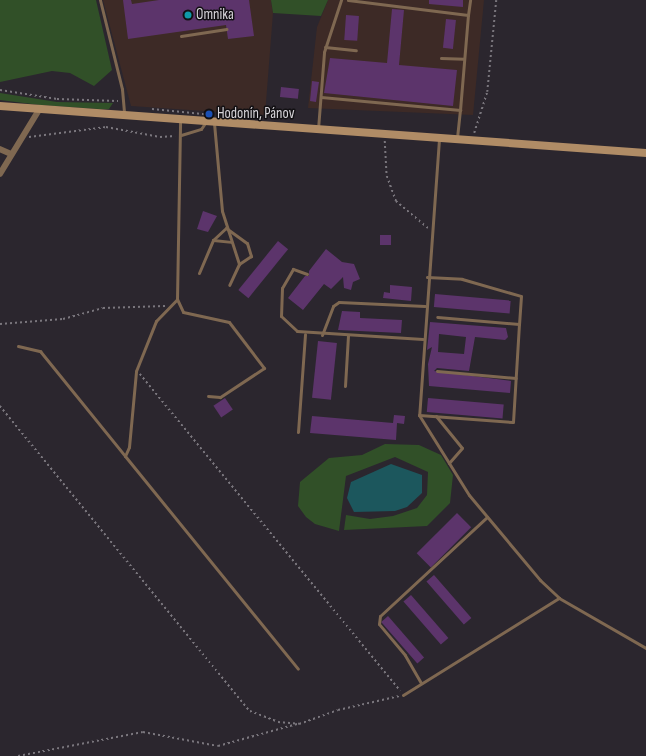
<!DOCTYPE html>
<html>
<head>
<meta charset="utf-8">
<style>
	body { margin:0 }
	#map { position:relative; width:646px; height:756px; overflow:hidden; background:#2b262e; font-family:"Sofia Sans Condensed",sans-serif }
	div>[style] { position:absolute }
	.industrial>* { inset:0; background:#3d2a26 }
	.green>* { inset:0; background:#315028 }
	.water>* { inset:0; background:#1c575d }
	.building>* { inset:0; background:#5c346b; transform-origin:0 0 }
	.path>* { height:1.5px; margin-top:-0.75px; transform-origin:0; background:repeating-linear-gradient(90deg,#7a767d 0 2px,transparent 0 5px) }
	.service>* { height:3px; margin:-1.5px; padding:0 1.5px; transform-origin:1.5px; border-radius:1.5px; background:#7f6851 }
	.minor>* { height:5.5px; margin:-2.75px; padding:0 2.75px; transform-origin:2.75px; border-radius:2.75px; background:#7f6851 }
	.secondary>* { height:8px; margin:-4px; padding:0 4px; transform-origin:4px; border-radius:4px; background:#b08c66 }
	.dots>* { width:11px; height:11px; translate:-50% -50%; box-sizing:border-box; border:2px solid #121013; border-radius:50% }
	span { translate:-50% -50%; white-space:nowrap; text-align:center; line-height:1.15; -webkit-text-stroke:3px #121013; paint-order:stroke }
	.poi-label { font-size:15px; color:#d7d4d9 }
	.left { translate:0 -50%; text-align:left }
</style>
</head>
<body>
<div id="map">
	<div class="industrial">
		<i style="clip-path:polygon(103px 0,271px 0,273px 13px,265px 115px,131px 106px)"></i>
		<i style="clip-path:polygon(328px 0,484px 0,473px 115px,308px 108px,317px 27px)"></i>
	</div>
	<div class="green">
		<i style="clip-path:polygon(0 0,96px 0,112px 70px,94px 86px,70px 73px,52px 71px,0 82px)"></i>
		<i style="clip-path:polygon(271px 0,328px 0,321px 16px,273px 13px)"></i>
		<i style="clip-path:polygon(0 93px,57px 102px,113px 103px,109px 109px,99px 109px,40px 105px,0 100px)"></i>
		<i style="clip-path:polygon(385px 444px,419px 445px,441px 455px,453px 475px,450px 503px,427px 526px,344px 530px,346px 515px,370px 519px,393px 516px,417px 508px,427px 495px,428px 472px,395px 457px,346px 476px,339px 531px,315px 524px,306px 517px,298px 506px,300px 482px,329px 458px,362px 455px)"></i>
	</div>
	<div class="water">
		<i style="clip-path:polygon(391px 464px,422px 475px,422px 493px,407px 507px,395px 511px,354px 512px,347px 498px,351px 482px)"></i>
	</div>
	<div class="building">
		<i style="clip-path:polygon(123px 0,131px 0,132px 4px,159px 0,249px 0,254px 36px,228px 39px,226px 25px,128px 39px)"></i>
		<i style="clip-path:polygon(429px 0,463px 0,463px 7px,429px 4px)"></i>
		<i style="clip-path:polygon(392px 9px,404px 10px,399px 65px,457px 70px,453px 106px,324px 93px,330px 58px,387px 63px)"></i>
		<i style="left:346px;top:15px;width:13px;height:25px;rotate:4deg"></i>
		<i style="left:446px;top:19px;width:10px;height:29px;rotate:6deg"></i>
		<i style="clip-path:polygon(312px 81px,319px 82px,316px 102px,310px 101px)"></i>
		<i style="left:281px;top:87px;width:18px;height:10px;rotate:6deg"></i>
		<i style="clip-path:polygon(203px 211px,217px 216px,208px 232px,197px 229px)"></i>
		<i style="left:380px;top:235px;width:11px;height:10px"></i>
		<i style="left:278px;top:241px;width:13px;height:63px;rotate:39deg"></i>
		<i style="clip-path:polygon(326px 249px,342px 262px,354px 264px,360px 279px,353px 282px,351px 290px,344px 288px,343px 277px,331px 289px,324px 284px,303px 310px,288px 298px,305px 276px,309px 276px,309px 271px)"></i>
		<i style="clip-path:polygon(390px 285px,412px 287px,411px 301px,383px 298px,384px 292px,390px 293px)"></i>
		<i style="left:435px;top:294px;width:76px;height:13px;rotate:5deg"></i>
		<i style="clip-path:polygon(342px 311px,360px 312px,360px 318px,402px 320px,401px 333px,338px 330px)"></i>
		<i style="clip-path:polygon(evenodd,430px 322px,506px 328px,508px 337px,505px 340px,475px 337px,469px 371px,437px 368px,434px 371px,511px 381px,510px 393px,429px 386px,428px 364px,432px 347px,427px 350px,430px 322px,439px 334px,466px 337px,464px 354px,438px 352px,439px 334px)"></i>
		<i style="left:318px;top:341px;width:19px;height:57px;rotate:6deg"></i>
		<i style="left:225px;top:398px;width:14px;height:14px;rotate:56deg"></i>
		<i style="left:428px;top:398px;width:76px;height:14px;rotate:5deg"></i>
		<i style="clip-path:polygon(394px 415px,405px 416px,404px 424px,397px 423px,396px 440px,310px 433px,312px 416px,393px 423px)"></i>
		<i style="left:457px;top:513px;width:20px;height:57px;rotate:45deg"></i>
		<i style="left:434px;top:575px;width:57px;height:10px;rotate:49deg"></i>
		<i style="left:411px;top:595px;width:57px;height:10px;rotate:49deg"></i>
		<i style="left:388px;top:616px;width:55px;height:9px;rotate:49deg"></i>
	</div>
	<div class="path">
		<i style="left:0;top:90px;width:58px;rotate:9deg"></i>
		<i style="left:57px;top:99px;width:61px;rotate:1.9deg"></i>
		<i style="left:152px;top:109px;width:61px;rotate:5.6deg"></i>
		<i style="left:474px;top:133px;width:43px;rotate:-72.4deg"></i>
		<i style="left:487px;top:92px;width:92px;rotate:-84.4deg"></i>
		<i style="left:29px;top:137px;width:78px;rotate:-7.4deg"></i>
		<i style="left:106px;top:127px;width:55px;rotate:10.5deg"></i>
		<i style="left:160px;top:137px;width:15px;rotate:-4deg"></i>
		<i style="left:385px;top:141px;width:35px;rotate:87deg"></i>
		<i style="left:387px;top:176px;width:27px;rotate:70deg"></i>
		<i style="left:396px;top:201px;width:42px;rotate:40.2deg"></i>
		<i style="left:0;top:324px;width:63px;rotate:-4.5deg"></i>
		<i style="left:63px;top:319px;width:41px;rotate:-15.4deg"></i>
		<i style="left:103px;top:308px;width:62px;rotate:-1.8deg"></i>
		<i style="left:140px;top:374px;width:410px;rotate:50.6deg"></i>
		<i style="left:0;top:406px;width:394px;rotate:50.7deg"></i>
		<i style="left:250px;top:711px;width:30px;rotate:21deg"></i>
		<i style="left:278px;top:722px;width:21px;rotate:5deg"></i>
		<i style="left:299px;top:724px;width:41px;rotate:-19.7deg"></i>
		<i style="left:338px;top:710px;width:63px;rotate:-12.9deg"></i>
		<i style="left:18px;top:756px;width:127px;rotate:-10.9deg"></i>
		<i style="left:143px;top:732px;width:76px;rotate:10.6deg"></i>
		<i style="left:218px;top:746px;width:82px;rotate:-15.6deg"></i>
	</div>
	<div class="service">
		<i style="left:100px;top:0;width:92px;rotate:76.1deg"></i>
		<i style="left:122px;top:89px;width:25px;rotate:85deg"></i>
		<i style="left:348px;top:0;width:121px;rotate:7.1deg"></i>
		<i style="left:468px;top:15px;width:15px;rotate:-82deg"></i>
		<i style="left:181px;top:36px;width:46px;rotate:-8.8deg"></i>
		<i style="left:325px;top:47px;width:31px;rotate:6deg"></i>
		<i style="left:441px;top:58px;width:23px;rotate:2deg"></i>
		<i style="left:321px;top:97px;width:140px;rotate:5.3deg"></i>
		<i style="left:460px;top:110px;width:95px;rotate:-85.2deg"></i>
		<i style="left:214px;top:123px;width:88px;rotate:84.8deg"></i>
		<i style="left:222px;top:211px;width:56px;rotate:72.2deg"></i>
		<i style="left:239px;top:264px;width:23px;rotate:115deg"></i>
		<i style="left:318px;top:129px;width:77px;rotate:-85.5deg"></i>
		<i style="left:324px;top:52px;width:55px;rotate:-71.9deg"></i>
		<i style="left:181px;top:135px;width:21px;rotate:-17deg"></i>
		<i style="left:201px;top:129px;width:7px;rotate:-56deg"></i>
		<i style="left:457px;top:138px;width:28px;rotate:-84deg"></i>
		<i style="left:439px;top:139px;width:277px;rotate:94.1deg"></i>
		<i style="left:419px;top:415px;width:94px;rotate:58deg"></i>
		<i style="left:469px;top:495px;width:111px;rotate:50.1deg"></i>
		<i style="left:540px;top:580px;width:26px;rotate:43deg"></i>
		<i style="left:559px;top:598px;width:100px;rotate:29.9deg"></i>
		<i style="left:213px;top:240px;width:18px;rotate:-43deg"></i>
		<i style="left:226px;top:228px;width:26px;rotate:36deg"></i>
		<i style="left:247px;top:243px;width:14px;rotate:73deg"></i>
		<i style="left:251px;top:256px;width:14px;rotate:146deg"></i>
		<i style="left:199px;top:273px;width:36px;rotate:-67deg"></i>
		<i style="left:213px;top:240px;width:18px;rotate:6deg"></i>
		<i style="left:307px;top:274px;width:15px;rotate:-160deg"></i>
		<i style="left:293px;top:269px;width:22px;rotate:120deg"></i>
		<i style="left:282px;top:288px;width:28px;rotate:92deg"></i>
		<i style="left:281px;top:316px;width:22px;rotate:43deg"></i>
		<i style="left:297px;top:331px;width:126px;rotate:3.6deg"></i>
		<i style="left:427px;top:277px;width:35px;rotate:3deg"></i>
		<i style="left:462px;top:279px;width:61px;rotate:16.1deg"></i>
		<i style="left:521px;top:296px;width:28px;rotate:94deg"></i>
		<i style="left:177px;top:299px;width:14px;rotate:65deg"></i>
		<i style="left:183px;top:312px;width:47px;rotate:12.3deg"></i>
		<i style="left:229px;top:322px;width:58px;rotate:52.7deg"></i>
		<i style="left:264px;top:368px;width:53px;rotate:146.6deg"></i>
		<i style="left:220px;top:397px;width:12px;rotate:-175deg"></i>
		<i style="left:322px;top:335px;width:31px;rotate:-69deg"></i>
		<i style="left:333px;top:306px;width:7px;rotate:-34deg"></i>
		<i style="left:339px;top:302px;width:86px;rotate:2.7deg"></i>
		<i style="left:18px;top:346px;width:23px;rotate:13deg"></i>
		<i style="left:40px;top:351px;width:135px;rotate:51deg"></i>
		<i style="left:125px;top:456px;width:10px;rotate:-66deg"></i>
		<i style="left:129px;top:447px;width:76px;rotate:-84.7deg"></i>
		<i style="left:136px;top:371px;width:54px;rotate:-68.2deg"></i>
		<i style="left:156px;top:321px;width:30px;rotate:-46deg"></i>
		<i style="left:177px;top:299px;width:180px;rotate:-89deg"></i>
		<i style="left:437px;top:371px;width:79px;rotate:5.1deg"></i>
		<i style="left:345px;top:386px;width:51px;rotate:-86.6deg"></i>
		<i style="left:419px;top:415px;width:94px;rotate:4.3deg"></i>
		<i style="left:513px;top:422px;width:98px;rotate:-86.5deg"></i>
		<i style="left:519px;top:324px;width:82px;rotate:-175.1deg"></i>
		<i style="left:436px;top:416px;width:41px;rotate:50.9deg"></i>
		<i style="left:462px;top:448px;width:20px;rotate:131deg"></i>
		<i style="left:298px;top:432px;width:98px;rotate:-85.9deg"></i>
		<i style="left:125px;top:456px;width:274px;rotate:50.9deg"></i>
		<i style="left:421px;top:683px;width:32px;rotate:-120deg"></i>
		<i style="left:405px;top:655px;width:40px;rotate:-130deg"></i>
		<i style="left:379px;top:624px;width:8px;rotate:-83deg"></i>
		<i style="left:380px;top:616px;width:146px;rotate:-42.8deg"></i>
		<i style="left:403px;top:695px;width:184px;rotate:-31.9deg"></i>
	</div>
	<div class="minor">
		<i style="left:0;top:149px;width:12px;rotate:24deg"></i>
		<i style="left:0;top:174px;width:75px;rotate:-58.6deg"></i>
	</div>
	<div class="secondary">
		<i style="left:0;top:106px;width:648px;rotate:4.16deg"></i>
	</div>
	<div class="dots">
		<i style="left:188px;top:15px;background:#0f9aa8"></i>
		<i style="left:209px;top:114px;background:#1a4fb4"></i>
	</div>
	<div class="poi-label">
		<span class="left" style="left:196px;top:15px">Omnika</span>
		<span class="left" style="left:217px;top:114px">Hodonín, Pánov</span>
	</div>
</div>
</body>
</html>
